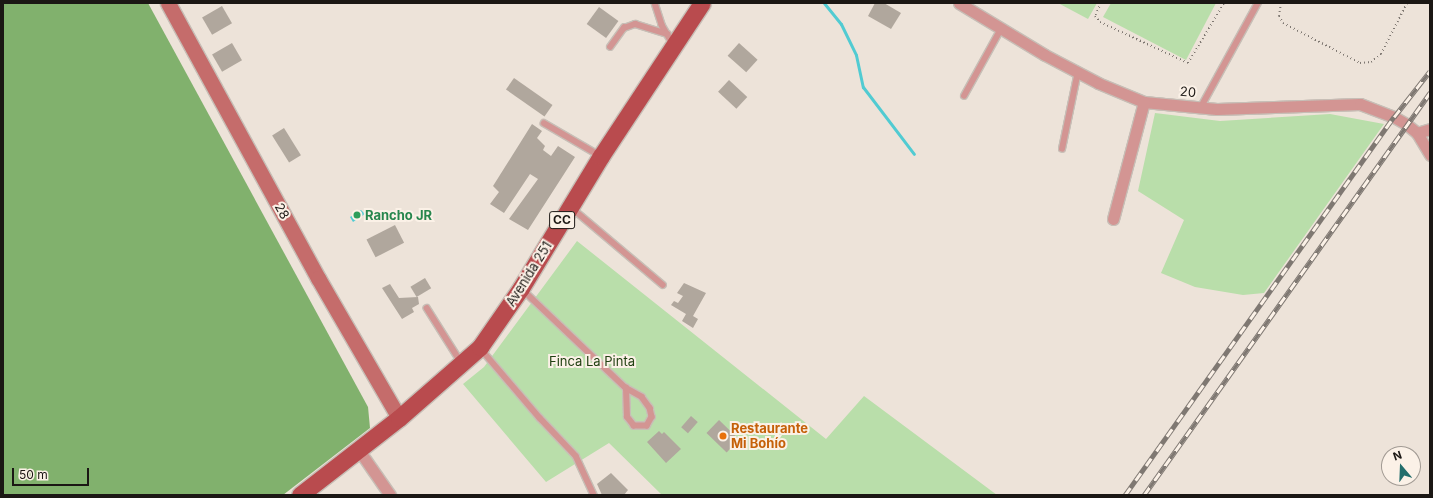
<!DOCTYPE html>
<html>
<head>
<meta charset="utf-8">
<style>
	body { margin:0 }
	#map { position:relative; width:1433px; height:498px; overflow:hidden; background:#ede3d9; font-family:Inter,sans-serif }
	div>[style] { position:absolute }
	.green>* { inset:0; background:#b9deaa }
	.forest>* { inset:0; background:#81b16d }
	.water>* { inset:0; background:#51cbd2 }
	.stream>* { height:3px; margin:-1.5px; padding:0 1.5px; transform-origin:1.5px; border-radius:1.5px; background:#51cbd2 }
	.building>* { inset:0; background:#b0a79d; transform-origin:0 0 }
	.path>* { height:2px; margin-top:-1px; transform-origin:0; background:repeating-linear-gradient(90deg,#7f7872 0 1px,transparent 0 4px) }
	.roads { filter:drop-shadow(1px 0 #c7beb6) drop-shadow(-1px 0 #c7beb6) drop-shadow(0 1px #c7beb6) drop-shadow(0 -1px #c7beb6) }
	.lane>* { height:5.5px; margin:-2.75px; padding:0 2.75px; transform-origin:2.75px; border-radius:2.75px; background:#d39593 }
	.street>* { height:11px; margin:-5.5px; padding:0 5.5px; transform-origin:5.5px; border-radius:5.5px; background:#d39593 }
	.secondary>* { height:15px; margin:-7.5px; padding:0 7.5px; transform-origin:7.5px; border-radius:7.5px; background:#c56c6b }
	.primary>* { height:17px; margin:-8.5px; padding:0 8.5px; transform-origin:8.5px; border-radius:8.5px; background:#b94b4e }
	.rail>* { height:4.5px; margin-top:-2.25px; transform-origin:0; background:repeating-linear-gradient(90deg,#fbf1e7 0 9px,#7f7872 0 18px); box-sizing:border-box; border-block:1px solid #7f7872 }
	.dots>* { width:11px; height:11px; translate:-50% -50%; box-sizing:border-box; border:2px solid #fbf1e7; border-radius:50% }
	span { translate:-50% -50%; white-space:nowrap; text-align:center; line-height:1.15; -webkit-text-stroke:4px #fbf1e7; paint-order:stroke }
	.shield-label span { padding:1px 3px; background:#fbf1e7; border:1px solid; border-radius:3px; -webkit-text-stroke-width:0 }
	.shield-label { font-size:12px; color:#1b1714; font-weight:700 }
	.street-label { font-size:13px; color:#1b1714 }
	.leisure-label { font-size:13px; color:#27864d; font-weight:700 }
	.left { translate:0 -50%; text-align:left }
	.park-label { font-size:13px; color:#224213 }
	.food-label { font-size:13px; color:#c56008; font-weight:700 }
	.frame { position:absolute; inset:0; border:4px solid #1b1714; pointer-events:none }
	.north { position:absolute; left:1381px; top:446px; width:40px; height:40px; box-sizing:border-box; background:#fbf1e7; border:1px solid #a19a93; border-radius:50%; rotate:341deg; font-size:11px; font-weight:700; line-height:16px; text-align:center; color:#1b1714 }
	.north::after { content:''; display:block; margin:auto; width:14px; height:18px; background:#236e6c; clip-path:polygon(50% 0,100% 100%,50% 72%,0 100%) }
	.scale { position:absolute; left:12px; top:468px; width:77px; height:18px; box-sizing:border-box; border:2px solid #1b1714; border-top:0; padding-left:5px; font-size:12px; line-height:14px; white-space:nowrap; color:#1b1714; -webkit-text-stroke:3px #fbf1e7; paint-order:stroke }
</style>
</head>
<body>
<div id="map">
	<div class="green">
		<i style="clip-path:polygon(1058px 3px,1097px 3px,1088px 19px)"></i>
		<i style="clip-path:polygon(1111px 3px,1216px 3px,1186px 60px,1103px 17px)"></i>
		<i style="clip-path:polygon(1155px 113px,1220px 121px,1330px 114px,1384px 124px,1264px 293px,1243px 295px,1195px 287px,1161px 273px,1184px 220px,1138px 191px)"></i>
		<i style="clip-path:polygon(577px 241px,826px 439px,864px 396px,997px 495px,662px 495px,609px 443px,546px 482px,463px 384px,484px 367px)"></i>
	</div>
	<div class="forest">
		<i style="clip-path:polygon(3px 3px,148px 3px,368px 407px,370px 428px,283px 495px,3px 495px)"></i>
	</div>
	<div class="water">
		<i style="clip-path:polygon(361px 210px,365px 214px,353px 222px,350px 217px)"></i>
	</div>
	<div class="stream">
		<i style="left:824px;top:3px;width:27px;rotate:51deg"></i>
		<i style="left:841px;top:24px;width:34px;rotate:64deg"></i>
		<i style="left:856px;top:55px;width:33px;rotate:78deg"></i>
		<i style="left:863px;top:87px;width:84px;rotate:52.7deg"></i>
	</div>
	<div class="building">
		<i style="clip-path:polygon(875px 3px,884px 3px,901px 13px,891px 29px,868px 16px)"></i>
		<i style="left:222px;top:6px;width:20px;height:23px;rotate:60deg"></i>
		<i style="left:599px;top:7px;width:24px;height:21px;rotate:36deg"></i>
		<i style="left:232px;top:43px;width:20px;height:23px;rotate:60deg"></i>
		<i style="left:739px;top:43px;width:25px;height:17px;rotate:42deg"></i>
		<i style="left:514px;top:78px;width:47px;height:14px;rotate:35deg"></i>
		<i style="left:729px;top:80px;width:25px;height:16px;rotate:43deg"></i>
		<i style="clip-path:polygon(532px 124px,542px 131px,537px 138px,545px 146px,543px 150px,551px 156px,558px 146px,575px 157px,528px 230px,509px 219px,538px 179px,530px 174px,504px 213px,490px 204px,499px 192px,493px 186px)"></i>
		<i style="left:284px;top:128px;width:32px;height:14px;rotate:58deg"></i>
		<i style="left:395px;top:225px;width:20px;height:32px;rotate:63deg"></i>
		<i style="left:425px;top:278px;width:12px;height:17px;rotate:59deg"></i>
		<i style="clip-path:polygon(684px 283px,706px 293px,693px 316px,698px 319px,693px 328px,682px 321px,686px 314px,671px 305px,674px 301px,678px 303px,683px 296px,677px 293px)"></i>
		<i style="clip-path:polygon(390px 284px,399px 298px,418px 297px,419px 304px,412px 308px,414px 312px,402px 319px,382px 288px)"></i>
		<i style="left:691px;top:416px;width:9px;height:15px;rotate:41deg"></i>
		<i style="left:719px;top:420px;width:28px;height:18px;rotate:44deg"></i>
		<i style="clip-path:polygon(659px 431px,662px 434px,664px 432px,681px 449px,666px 463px,647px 442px)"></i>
		<i style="clip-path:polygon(611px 473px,628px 490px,624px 495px,602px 495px,597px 484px)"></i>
	</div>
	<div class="path">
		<i style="left:1101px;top:3px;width:14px;rotate:115deg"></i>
		<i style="left:1095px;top:16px;width:8px;rotate:50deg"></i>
		<i style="left:1100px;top:22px;width:97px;rotate:25deg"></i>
		<i style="left:1188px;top:63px;width:70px;rotate:-59deg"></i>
		<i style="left:1281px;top:3px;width:13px;rotate:99deg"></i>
		<i style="left:1279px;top:16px;width:8px;rotate:60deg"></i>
		<i style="left:1283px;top:23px;width:87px;rotate:27.5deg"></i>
		<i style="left:1360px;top:63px;width:11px;rotate:-5deg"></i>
		<i style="left:1371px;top:62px;width:13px;rotate:-39deg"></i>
		<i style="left:1381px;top:54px;width:57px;rotate:-63deg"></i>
	</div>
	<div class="roads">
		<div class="lane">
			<i style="left:655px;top:3px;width:23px;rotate:72deg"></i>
			<i style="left:662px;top:25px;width:22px;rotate:60deg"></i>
			<i style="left:610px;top:47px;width:24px;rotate:-54deg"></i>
			<i style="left:624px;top:28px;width:12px;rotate:-20deg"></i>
			<i style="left:635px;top:24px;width:34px;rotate:17deg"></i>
			<i style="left:964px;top:96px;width:77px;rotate:-61.1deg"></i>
			<i style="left:1201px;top:107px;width:119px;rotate:-61.3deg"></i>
			<i style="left:544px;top:123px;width:64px;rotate:30.2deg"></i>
			<i style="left:1062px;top:149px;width:79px;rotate:-78.3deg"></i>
			<i style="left:572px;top:208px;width:119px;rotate:40.2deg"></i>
			<i style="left:523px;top:290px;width:142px;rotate:43.6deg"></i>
			<i style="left:626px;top:388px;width:18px;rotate:29deg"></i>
			<i style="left:642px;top:397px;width:14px;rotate:54deg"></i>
			<i style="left:650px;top:408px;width:9px;rotate:77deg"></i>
			<i style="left:652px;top:417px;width:10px;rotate:119deg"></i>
			<i style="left:647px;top:426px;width:13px;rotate:180deg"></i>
			<i style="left:634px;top:426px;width:11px;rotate:-128deg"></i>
			<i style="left:627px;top:417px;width:29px;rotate:-92deg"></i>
			<i style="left:427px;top:308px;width:64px;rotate:57.8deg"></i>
			<i style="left:481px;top:349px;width:91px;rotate:49.5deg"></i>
			<i style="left:540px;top:418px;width:52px;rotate:46.5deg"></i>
			<i style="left:576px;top:456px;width:43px;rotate:65.2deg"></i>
		</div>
		<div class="street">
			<i style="left:959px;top:3px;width:100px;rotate:31.2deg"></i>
			<i style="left:1045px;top:55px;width:60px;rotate:27.8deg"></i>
			<i style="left:1098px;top:83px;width:50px;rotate:22.4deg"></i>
			<i style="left:1144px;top:102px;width:73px;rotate:5.5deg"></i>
			<i style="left:1217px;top:109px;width:143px;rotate:-2deg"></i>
			<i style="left:1360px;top:104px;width:36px;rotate:21deg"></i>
			<i style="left:1394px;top:117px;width:14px;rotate:30deg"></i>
			<i style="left:1406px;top:124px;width:14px;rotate:39deg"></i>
			<i style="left:1417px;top:133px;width:26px;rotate:59deg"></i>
			<i style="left:1417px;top:133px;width:14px;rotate:-17deg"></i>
			<i style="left:1113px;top:219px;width:121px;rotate:-75.2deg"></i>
			<i style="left:358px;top:449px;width:56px;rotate:55.2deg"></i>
		</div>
		<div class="secondary">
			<i style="left:168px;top:3px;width:313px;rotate:61.4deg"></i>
			<i style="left:318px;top:278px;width:162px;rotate:59.9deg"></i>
		</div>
		<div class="primary">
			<i style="left:300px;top:495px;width:125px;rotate:-37.9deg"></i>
			<i style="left:399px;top:418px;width:108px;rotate:-41.2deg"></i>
			<i style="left:480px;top:347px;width:72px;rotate:-55.2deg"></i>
			<i style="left:521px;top:288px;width:154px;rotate:-58.8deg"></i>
			<i style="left:601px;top:156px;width:183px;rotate:-56.6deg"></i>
		</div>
	</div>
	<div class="rail">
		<i style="left:1125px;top:495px;width:464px;rotate:-54.6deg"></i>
		<i style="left:1394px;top:117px;width:58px;rotate:-52deg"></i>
		<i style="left:1144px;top:495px;width:494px;rotate:-54.6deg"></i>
	</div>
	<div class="dots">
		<i style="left:357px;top:215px;background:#2e9e5b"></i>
		<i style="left:723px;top:436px;background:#e8710a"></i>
	</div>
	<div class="shield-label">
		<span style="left:562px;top:220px">CC</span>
	</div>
	<div class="street-label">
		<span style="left:1188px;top:92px;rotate:5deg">20</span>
		<span style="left:282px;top:211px;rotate:61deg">28</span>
		<span style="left:529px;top:274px;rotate:-58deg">Avenida 251</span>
	</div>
	<div class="leisure-label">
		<span class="left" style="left:365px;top:215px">Rancho JR</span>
	</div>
	<div class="park-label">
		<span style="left:592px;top:361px">Finca La Pinta</span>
	</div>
	<div class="food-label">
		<span class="left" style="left:731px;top:436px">Restaurante<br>Mi Bohío</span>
	</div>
	<div class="frame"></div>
	<div class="north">N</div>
	<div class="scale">50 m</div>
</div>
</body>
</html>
